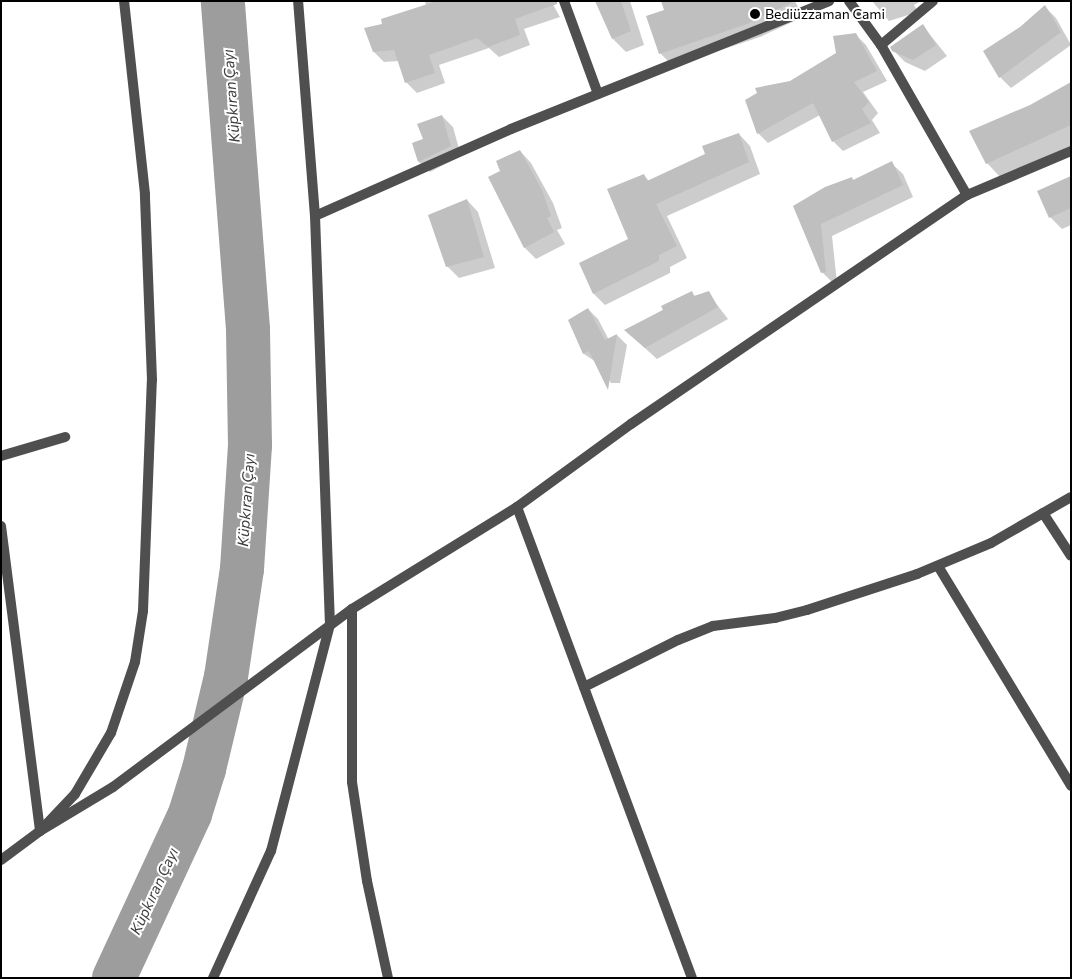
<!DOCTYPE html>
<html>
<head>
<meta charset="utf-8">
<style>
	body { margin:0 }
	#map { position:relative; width:1072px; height:979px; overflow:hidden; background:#fff; font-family:Commissioner,sans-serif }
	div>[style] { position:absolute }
	.shadow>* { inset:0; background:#0003 }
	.river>* { height:44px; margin:-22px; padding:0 22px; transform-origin:22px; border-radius:22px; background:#9d9d9d }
	.building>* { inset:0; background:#bfbfbf }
	.street>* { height:10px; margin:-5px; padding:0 5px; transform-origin:5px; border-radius:5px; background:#4f4f4f }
	.dots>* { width:14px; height:14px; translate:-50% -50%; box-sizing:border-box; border:2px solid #fff; border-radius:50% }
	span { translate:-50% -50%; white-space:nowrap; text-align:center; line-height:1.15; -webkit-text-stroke:4px #fff; paint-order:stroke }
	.poi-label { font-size:14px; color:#000 }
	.left { translate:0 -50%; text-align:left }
	.water-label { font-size:15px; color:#3e3e3e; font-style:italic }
	.frame { position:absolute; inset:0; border:2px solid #000; pointer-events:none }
</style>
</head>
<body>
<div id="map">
	<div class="shadow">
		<i style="clip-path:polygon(425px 1px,551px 1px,560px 17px,524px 29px,530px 45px,499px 57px,489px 48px,439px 65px,445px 83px,417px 93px,406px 82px,399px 61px,384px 62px,374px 52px,384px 25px,426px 6px)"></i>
		<i style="clip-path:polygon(597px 1px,630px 1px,644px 45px,626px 52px,613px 39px)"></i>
		<i style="clip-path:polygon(662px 1px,795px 1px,803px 17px,760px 37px,673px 66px,660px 53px,666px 11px)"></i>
		<i style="clip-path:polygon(872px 1px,921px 1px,914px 5px,918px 12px,889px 21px)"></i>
		<i style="clip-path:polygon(1044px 6px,1056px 18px,1071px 45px,1011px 88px,1000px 77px,1021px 28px)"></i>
		<i style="clip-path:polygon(923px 26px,947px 56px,925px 71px,905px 62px,893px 50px)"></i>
		<i style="clip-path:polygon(856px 35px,866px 45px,887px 81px,863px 92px,878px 113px,872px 120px,880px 133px,843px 151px,833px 141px,820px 115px,768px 143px,758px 133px,790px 82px,837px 53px)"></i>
		<i style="clip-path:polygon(1071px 84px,1071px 147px,1001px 178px,987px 163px,1031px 106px)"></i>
		<i style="clip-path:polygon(442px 116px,453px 127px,461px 156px,430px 172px,419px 162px,413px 143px,424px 139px)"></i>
		<i style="clip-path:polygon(739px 134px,750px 146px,760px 174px,667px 216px,687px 258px,670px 267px,670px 273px,605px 305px,594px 294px,581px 264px,630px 239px,644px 175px,649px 181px,707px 154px)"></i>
		<i style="clip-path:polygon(520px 151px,531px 163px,553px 203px,562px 228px,557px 230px,565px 244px,536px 259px,525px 248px,489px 177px,501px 171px)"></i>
		<i style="clip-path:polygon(891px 163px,903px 174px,913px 197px,832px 236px,837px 283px,834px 284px,822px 272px,794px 207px)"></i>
		<i style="clip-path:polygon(1071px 178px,1071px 225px,1062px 229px,1050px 217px)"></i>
		<i style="clip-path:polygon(467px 200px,478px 212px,495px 268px,459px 278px,447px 266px)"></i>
		<i style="clip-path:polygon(692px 293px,696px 297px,708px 293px,728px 319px,657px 359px,626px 331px)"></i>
		<i style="clip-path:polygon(588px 309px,598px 319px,609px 340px,617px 335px,627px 345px,620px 383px,611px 383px,596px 362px,584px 354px,570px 321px)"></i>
	</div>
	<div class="river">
		<i style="left:114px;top:978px;width:181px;rotate:-65.1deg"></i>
		<i style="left:190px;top:814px;width:47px;rotate:-72.7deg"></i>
		<i style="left:204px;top:769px;width:95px;rotate:-76.6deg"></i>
		<i style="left:226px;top:677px;width:109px;rotate:-81.6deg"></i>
		<i style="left:242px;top:569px;width:124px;rotate:-86.3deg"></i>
		<i style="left:250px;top:445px;width:116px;rotate:-91deg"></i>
		<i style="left:248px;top:329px;width:329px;rotate:-94.4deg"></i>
	</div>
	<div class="building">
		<i style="clip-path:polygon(437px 1px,557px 1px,557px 4px,515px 19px,520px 35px,488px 47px,477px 38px,429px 55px,435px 73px,405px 83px,394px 50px,373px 52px,364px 28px,382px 24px,381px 19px)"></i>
		<i style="clip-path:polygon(595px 1px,621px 1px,631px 31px,612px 39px)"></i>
		<i style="clip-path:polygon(661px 1px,795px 1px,747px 24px,659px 54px,646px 16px,664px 10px)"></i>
		<i style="clip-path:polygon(1045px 5px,1061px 32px,999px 78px,983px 51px,1020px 27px)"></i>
		<i style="clip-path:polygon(923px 24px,936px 45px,913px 60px,892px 51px,890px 47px)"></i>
		<i style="clip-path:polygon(856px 33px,877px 71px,854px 82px,869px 102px,862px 109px,871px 123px,832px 142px,813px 103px,757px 134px,745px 100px,757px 93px,755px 88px,790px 81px,836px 53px,833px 36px)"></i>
		<i style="clip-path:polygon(1071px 82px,1071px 125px,986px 164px,969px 131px,1030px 105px)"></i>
		<i style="clip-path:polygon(442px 115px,451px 146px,418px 162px,412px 143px,423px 139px,417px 124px)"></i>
		<i style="clip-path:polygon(739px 133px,749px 162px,656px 204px,677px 246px,659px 255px,659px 261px,593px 294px,579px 263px,628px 239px,607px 189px,644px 174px,647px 181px,705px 154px,702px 146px)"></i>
		<i style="clip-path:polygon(520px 150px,542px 190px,551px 216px,547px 218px,554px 232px,524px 248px,488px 177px,500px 171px,496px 161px)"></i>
		<i style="clip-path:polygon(892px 161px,903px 185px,821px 224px,826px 272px,821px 273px,793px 206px,825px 187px,852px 177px,853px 180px)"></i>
		<i style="clip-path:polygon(1071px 176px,1071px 208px,1049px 218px,1037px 191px)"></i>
		<i style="clip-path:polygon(467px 199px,484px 257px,446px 267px,428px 215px)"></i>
		<i style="clip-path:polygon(692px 291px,694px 296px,709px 291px,718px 307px,645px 348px,624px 330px,663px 310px,661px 306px)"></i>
		<i style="clip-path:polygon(588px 308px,605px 340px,617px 334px,608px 390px,589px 351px,583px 354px,568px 320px)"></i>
	</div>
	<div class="street">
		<i style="left:564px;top:1px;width:99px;rotate:69.9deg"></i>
		<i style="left:849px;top:1px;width:54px;rotate:54deg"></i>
		<i style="left:881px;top:45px;width:173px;rotate:60.2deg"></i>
		<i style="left:881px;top:45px;width:68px;rotate:-40.2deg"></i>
		<i style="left:315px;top:216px;width:214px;rotate:-23.9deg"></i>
		<i style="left:511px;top:129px;width:343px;rotate:-21.9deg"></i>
		<i style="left:1px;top:456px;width:67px;rotate:-16.5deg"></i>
		<i style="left:517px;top:507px;width:502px;rotate:69.62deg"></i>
		<i style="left:1043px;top:513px;width:51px;rotate:56.9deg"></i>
		<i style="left:1px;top:526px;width:307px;rotate:82.7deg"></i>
		<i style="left:40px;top:831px;width:85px;rotate:-31.1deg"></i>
		<i style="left:113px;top:787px;width:298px;rotate:-36.7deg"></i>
		<i style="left:352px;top:609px;width:194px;rotate:-31.7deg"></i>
		<i style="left:517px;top:507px;width:141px;rotate:-36.1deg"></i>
		<i style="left:631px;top:424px;width:407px;rotate:-34.3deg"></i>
		<i style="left:967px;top:195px;width:113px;rotate:-22.9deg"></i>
		<i style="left:938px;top:566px;width:257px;rotate:58.8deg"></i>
		<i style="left:352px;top:609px;width:173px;rotate:90deg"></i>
		<i style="left:352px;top:782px;width:100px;rotate:81.4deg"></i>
		<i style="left:367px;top:881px;width:99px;rotate:77.8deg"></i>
		<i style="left:584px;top:687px;width:105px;rotate:-26.6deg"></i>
		<i style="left:678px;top:640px;width:38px;rotate:-22deg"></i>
		<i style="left:713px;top:626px;width:63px;rotate:-7.4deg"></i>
		<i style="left:775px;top:618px;width:33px;rotate:-14deg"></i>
		<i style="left:807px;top:610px;width:116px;rotate:-18.1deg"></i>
		<i style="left:917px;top:574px;width:80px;rotate:-22.7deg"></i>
		<i style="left:991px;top:543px;width:92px;rotate:-29.9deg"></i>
		<i style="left:1px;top:860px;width:49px;rotate:-36.6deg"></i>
		<i style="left:40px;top:831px;width:51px;rotate:-46.6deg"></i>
		<i style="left:75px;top:794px;width:71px;rotate:-59.5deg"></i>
		<i style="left:111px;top:733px;width:75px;rotate:-71.3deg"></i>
		<i style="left:135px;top:662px;width:52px;rotate:-81.1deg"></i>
		<i style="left:143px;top:611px;width:231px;rotate:-87.8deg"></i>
		<i style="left:152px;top:380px;width:186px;rotate:-92.2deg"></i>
		<i style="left:145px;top:194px;width:194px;rotate:-96.2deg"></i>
		<i style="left:213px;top:978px;width:140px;rotate:-65.5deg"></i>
		<i style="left:271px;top:851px;width:234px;rotate:-75.4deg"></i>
		<i style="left:330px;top:625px;width:409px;rotate:-92.1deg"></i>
		<i style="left:315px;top:216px;width:216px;rotate:-94.5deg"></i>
	</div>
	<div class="dots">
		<i style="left:755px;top:14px;background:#000"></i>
	</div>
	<div class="poi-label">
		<span class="left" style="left:765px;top:14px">Bediüzzaman Cami</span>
	</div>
	<div class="water-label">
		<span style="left:231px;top:96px;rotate:-94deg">Küpkıran Çayı</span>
		<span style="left:246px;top:500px;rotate:-86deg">Küpkıran Çayı</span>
		<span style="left:154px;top:891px;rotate:-65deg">Küpkıran Çayı</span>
	</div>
	<div class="frame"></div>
</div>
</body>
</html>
